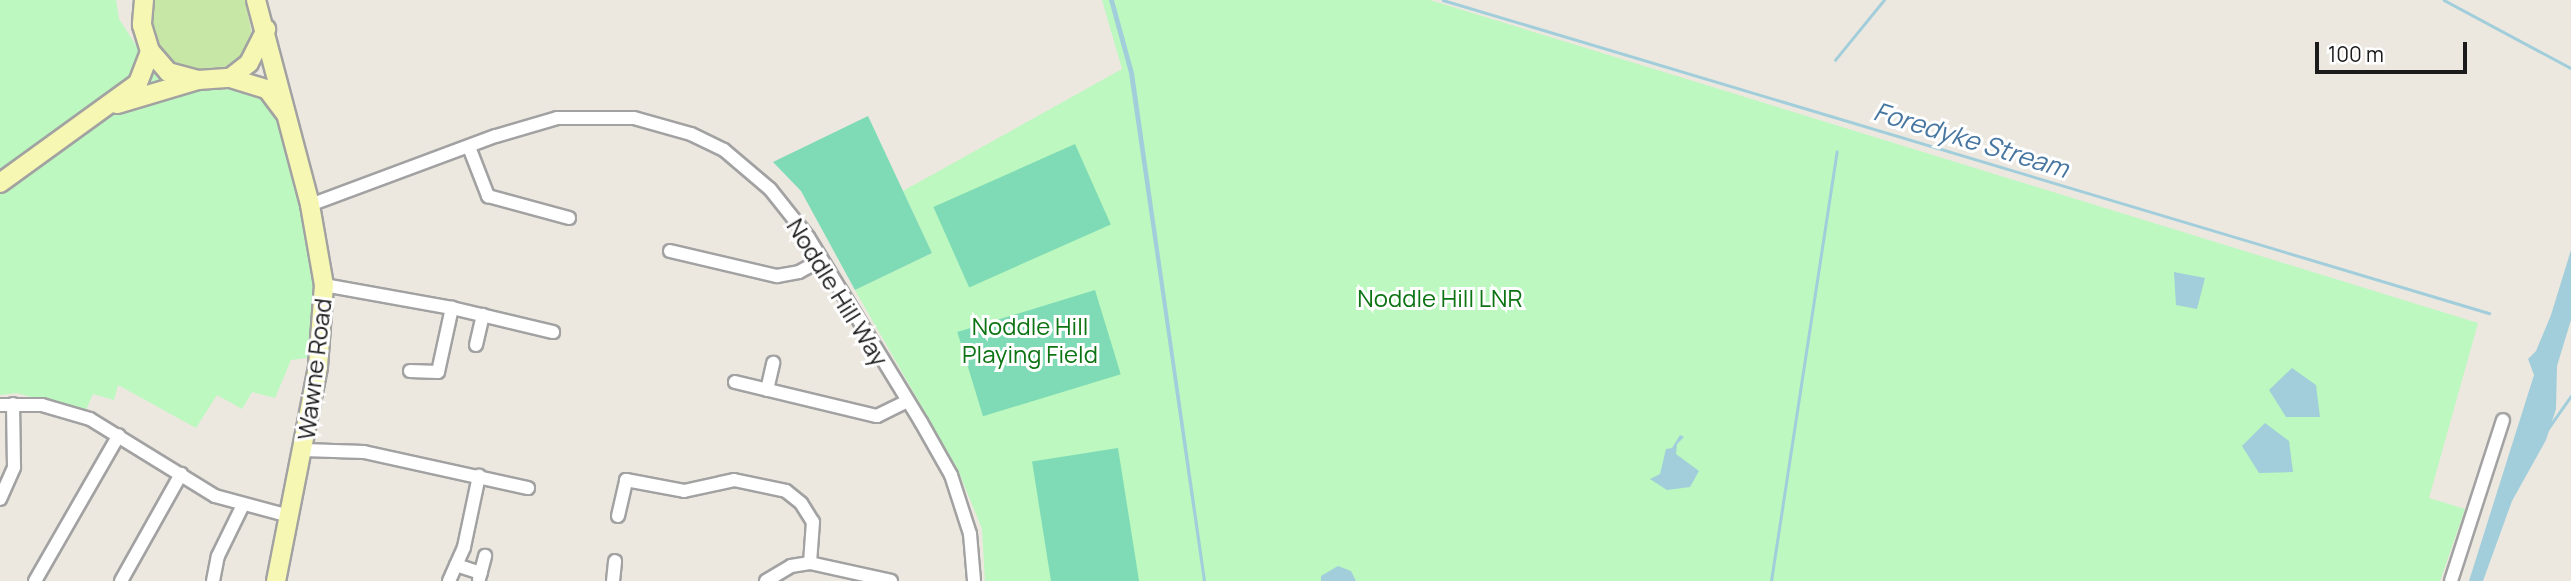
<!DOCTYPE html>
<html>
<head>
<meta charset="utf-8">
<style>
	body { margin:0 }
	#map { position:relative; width:2571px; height:581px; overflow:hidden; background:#ece8e0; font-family:Manrope,sans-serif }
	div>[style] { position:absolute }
	.grass>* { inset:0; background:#c7e7a6 }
	.park>* { inset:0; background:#bcf8bf }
	.pitch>* { inset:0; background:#7edbb5; transform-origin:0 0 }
	.water>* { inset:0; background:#a1ceda }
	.stream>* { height:2.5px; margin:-1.25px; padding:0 1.25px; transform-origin:1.25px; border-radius:1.25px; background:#a1ceda }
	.roads { filter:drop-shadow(2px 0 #a2a2a2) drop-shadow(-2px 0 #a2a2a2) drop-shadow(0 2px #a2a2a2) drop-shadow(0 -2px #a2a2a2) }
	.street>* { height:12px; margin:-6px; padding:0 6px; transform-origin:6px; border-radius:6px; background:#fff }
	.secondary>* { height:18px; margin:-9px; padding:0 9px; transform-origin:9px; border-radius:9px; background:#f6f7b3 }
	span { translate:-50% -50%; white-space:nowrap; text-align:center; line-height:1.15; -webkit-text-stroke:6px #fff; paint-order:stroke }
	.street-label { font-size:24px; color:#1b1b1b }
	.park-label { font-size:24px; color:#0d7413 }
	.water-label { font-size:26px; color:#4776a0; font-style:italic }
	.scale { position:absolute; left:2315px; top:42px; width:152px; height:32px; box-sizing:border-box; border:4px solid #1b1b1b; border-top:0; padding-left:9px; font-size:21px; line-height:24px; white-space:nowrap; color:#1b1b1b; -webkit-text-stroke:5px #fff; paint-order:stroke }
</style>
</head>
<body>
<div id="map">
	<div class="grass">
		<i style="clip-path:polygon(152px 0,245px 0,252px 34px,250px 48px,233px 67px,222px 70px,178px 69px,159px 52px,150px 14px)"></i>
	</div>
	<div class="park">
		<i style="clip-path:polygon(0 0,116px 0,119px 19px,141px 53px,176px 83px,192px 91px,253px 88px,277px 107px,318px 277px,312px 357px,291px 360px,275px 398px,252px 392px,242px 409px,217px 395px,196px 428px,118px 385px,114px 400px,93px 394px,85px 412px,17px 393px,0 395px)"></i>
		<i style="clip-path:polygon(1102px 0,1430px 0,2478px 323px,2429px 498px,2465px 509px,2440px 581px,985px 581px,982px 529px,958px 470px,855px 290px,932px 253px,903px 191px,1122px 69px)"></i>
	</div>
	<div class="pitch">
		<i style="clip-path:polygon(868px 116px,932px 253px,855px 290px,801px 191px,773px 162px)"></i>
		<i style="left:1075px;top:144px;width:88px;height:155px;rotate:66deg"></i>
		<i style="left:1095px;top:290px;width:88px;height:144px;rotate:73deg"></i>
		<i style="left:1118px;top:448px;width:135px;height:87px;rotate:81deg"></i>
	</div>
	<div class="water">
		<i style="clip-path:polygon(1109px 0,1114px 0,1134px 73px,1206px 581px,1203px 581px,1129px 73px)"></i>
		<i style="clip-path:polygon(2571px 250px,2571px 320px,2557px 366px,2556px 409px,2546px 440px,2512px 501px,2483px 581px,2469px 581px,2534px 375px,2528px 359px,2536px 351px,2551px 315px)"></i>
		<i style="clip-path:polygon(2174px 272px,2205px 278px,2197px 309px,2176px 305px)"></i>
		<i style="clip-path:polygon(2292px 368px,2316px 385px,2320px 417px,2286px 417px,2269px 390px)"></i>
		<i style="clip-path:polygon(2265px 423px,2289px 441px,2293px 472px,2259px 473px,2242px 446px)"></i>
		<i style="clip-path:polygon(1680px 435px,1684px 437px,1677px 444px,1676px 454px,1699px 471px,1690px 487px,1667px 490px,1650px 479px,1660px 474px,1666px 449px,1672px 448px)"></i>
		<i style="clip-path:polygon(1338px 566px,1351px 571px,1356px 581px,1321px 581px,1321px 576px)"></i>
	</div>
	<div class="stream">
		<i style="left:1443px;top:0;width:1092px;rotate:16.66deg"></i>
		<i style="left:2444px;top:0;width:144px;rotate:28.2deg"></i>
		<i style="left:1835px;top:60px;width:77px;rotate:-50.8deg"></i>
		<i style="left:2547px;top:430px;width:42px;rotate:-54.8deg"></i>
		<i style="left:1771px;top:581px;width:434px;rotate:-81.3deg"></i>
	</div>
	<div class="roads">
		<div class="street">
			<i style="left:469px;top:147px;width:53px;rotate:68.8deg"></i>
			<i style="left:488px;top:196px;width:84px;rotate:15.2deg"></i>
			<i style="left:310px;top:205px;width:198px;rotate:-20.4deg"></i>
			<i style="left:496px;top:136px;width:64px;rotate:-16.4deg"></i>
			<i style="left:557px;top:118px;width:77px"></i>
			<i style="left:634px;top:118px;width:59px;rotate:15.7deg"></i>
			<i style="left:691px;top:134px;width:37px;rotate:26deg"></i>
			<i style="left:724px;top:150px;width:60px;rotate:40.3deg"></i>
			<i style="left:770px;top:189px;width:61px;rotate:51.6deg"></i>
			<i style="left:808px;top:237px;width:217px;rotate:58.6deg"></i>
			<i style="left:921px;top:422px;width:61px;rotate:60.5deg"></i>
			<i style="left:951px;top:475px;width:62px;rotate:72.1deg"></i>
			<i style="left:970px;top:534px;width:47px;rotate:85.1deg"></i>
			<i style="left:670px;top:251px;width:110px;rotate:13.2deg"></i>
			<i style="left:777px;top:276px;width:22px;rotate:-10deg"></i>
			<i style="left:799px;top:272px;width:25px;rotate:-29deg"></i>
			<i style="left:324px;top:285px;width:130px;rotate:10.2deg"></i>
			<i style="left:452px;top:308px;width:104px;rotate:13.4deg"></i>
			<i style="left:476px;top:345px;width:31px;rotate:-77deg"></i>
			<i style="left:410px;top:371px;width:28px;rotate:2deg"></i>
			<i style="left:438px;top:372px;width:66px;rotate:-77.7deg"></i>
			<i style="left:735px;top:382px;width:146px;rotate:13.5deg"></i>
			<i style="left:877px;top:416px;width:32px;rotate:-26deg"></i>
			<i style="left:767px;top:390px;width:28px;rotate:-77deg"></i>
			<i style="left:0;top:405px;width:42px"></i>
			<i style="left:42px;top:405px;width:50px;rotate:16.3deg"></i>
			<i style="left:90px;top:419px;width:147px;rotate:31.6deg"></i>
			<i style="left:215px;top:496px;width:77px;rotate:15.1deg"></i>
			<i style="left:304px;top:450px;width:60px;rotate:1.9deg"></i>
			<i style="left:364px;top:452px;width:168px;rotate:12.4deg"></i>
			<i style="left:0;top:499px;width:35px;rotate:-66deg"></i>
			<i style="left:14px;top:467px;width:63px;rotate:-90.9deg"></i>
			<i style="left:618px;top:516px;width:37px;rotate:-77deg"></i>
			<i style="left:626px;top:480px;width:59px;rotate:10.7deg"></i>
			<i style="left:684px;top:491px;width:51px;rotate:-12.4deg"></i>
			<i style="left:734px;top:480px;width:53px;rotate:11.9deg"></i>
			<i style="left:786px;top:491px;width:19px;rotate:39deg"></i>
			<i style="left:801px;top:503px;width:22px;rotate:58deg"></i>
			<i style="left:813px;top:522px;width:41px;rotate:94.2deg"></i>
			<i style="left:456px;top:565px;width:26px;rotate:18deg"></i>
			<i style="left:479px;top:579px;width:24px;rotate:-75deg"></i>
			<i style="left:35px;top:581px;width:168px;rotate:-60.1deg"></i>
			<i style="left:121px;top:581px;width:123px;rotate:-60.7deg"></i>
			<i style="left:213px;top:581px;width:25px;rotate:-79deg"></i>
			<i style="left:218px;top:556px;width:55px;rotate:-63.9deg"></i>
			<i style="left:449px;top:581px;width:37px;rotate:-66deg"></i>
			<i style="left:464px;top:547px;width:73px;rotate:-78.1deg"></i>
			<i style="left:613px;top:581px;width:20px;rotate:-84deg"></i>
			<i style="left:766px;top:581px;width:29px;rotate:-31deg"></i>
			<i style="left:791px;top:566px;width:19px;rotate:-9deg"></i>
			<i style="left:810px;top:563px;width:83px;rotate:12.5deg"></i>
			<i style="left:2451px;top:581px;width:169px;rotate:-72.1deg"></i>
		</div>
		<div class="secondary">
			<i style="left:144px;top:0;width:25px;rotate:95deg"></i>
			<i style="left:142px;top:25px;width:27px;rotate:73deg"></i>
			<i style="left:150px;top:51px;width:28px;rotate:49deg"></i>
			<i style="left:168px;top:72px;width:31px;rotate:15deg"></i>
			<i style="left:198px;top:80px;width:32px;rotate:-4deg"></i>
			<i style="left:230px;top:78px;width:24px;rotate:-38deg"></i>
			<i style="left:249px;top:63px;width:38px;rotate:-63deg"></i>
			<i style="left:256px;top:0;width:212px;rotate:75.2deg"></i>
			<i style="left:310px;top:205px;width:81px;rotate:80.1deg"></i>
			<i style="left:324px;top:285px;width:82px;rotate:94.2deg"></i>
			<i style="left:318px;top:367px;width:218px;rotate:101.1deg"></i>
			<i style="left:230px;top:78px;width:39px;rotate:17deg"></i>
			<i style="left:267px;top:89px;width:30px;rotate:53deg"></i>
			<i style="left:117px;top:104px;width:84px;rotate:-16.5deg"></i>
			<i style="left:0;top:183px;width:170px;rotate:-35.9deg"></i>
			<i style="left:138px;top:83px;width:34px;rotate:-69deg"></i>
		</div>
	</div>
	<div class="street-label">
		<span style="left:838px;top:292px;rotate:58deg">Noddle Hill Way</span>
		<span style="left:314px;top:369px;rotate:-83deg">Wawne Road</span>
	</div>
	<div class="park-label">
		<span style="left:1440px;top:298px">Noddle Hill LNR</span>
		<span style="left:1030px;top:340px">Noddle Hill<br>Playing Field</span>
	</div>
	<div class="water-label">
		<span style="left:1971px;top:140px;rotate:17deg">Foredyke Stream</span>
	</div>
	<div class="scale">100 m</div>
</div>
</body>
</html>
